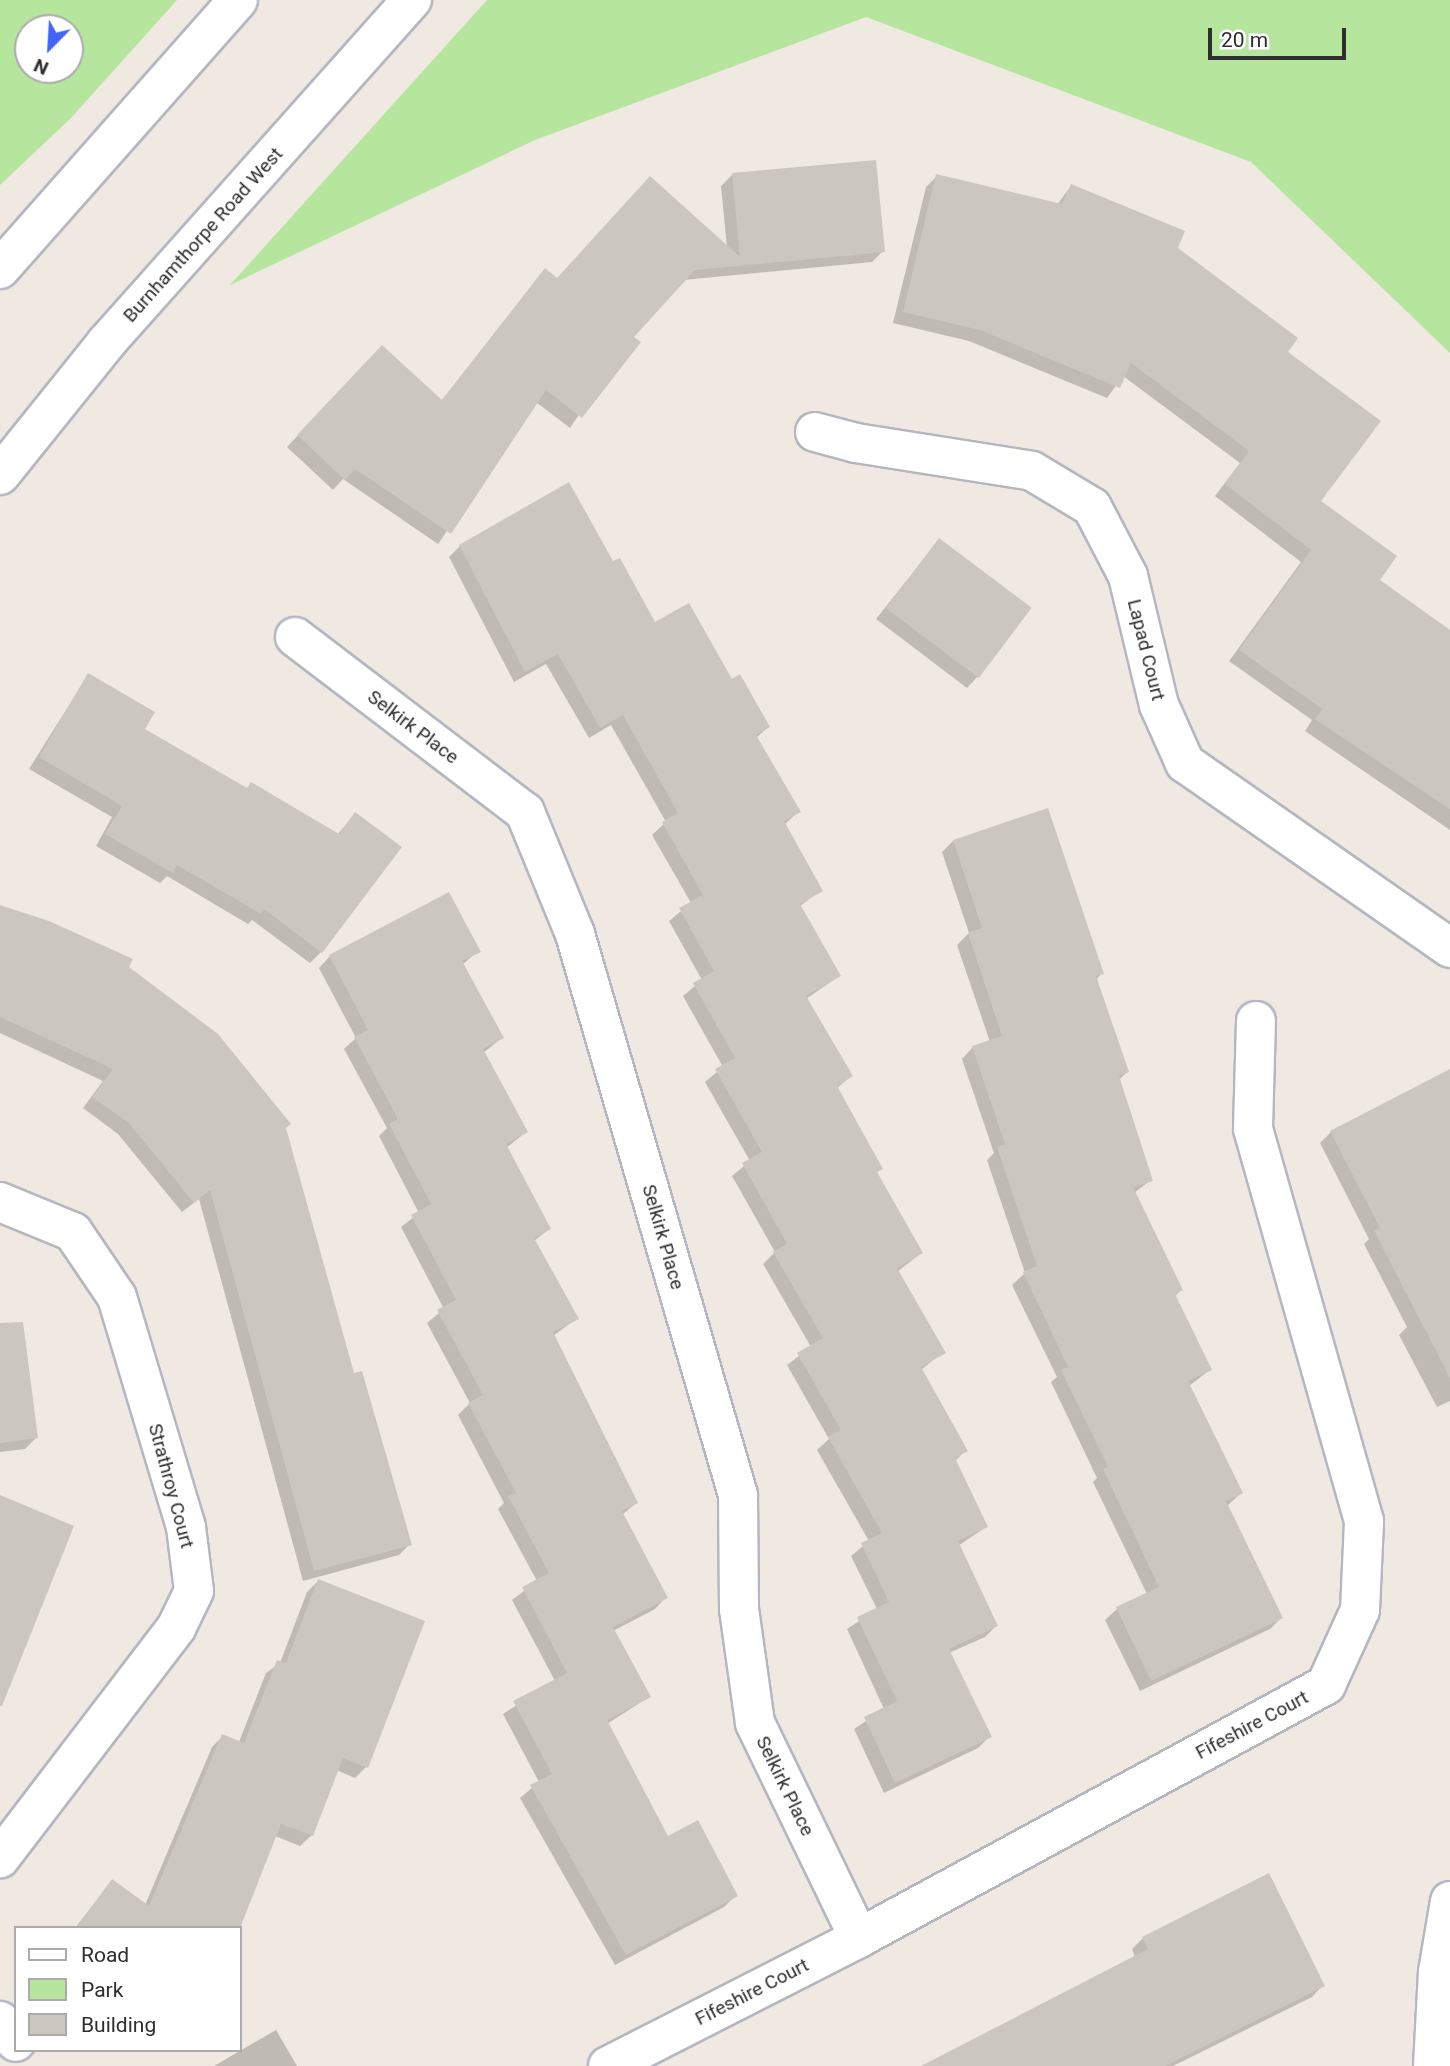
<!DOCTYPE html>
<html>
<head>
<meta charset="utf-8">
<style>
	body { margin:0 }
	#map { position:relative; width:1450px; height:2066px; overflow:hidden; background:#efe9e1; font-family:Roboto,sans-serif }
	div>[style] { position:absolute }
	.green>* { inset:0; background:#b6e59e }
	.shadow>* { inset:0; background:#0003 }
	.building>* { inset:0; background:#cbc7bf; transform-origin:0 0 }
	.roads { filter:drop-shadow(2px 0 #b4b7c1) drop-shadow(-2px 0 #b4b7c1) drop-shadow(0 2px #b4b7c1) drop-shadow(0 -2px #b4b7c1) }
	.minor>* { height:38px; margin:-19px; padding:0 19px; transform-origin:19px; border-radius:19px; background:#fff }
	.tertiary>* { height:38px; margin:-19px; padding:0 19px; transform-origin:19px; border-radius:19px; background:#fff }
	.secondary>* { height:38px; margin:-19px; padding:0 19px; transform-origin:19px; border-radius:19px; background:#fff }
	span { translate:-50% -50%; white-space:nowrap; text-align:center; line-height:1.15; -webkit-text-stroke:5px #fff; paint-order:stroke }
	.street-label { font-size:19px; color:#2e2e2e }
	.legend { position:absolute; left:14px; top:1926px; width:228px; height:126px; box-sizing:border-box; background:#fff; border:2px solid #ababab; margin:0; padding:9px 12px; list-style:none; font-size:21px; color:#2e2e2e }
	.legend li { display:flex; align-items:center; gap:14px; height:35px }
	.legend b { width:35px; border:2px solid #ababab }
	.north { position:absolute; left:14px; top:14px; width:70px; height:70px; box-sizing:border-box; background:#fff; border:2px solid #ababab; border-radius:50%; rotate:204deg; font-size:19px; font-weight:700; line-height:28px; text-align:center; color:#2e2e2e }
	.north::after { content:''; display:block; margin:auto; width:24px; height:32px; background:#4264fb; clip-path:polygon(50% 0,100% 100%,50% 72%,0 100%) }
	.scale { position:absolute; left:1208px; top:28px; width:138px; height:32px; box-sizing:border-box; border:4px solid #2e2e2e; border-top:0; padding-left:9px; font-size:21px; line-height:24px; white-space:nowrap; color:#2e2e2e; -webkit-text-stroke:5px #fff; paint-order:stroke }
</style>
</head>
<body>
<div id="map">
	<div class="green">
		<i style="clip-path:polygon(evenodd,0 0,177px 0,71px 118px,0 185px,0 0,28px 28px,70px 28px,70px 70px,28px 70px,28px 28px)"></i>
		<i style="clip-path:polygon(487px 0,1450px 0,1450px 353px,1251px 162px,866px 17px,535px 140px,230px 285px)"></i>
	</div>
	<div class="shadow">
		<i style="clip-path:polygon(733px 174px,883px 251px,872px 262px,683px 280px,631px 337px,570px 428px,536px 402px,438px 544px,343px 479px,333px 490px,287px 447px,371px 358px,441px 401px,545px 271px,556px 280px,727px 248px,721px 186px)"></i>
		<i style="clip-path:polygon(937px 176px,1057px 205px,1071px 186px,1176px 249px,1285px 352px,1319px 501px,1377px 580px,1450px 634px,1450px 830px,1305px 731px,1312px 720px,1229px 661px,1301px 562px,1215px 496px,1240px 463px,1123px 376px,1107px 398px,969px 341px,893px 323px,926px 187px)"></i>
		<i style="clip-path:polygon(939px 540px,978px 676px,967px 688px,876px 619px)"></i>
		<i style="clip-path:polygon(460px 546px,613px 564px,655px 625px,732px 681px,768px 727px,756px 738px,798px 812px,784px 825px,821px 890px,799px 907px,839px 976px,806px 999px,851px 1076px,836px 1089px,881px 1168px,876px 1174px,921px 1253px,897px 1272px,943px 1352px,921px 1370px,966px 1450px,955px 1461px,986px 1527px,958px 1546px,996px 1626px,985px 1637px,949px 1653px,989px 1737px,978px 1748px,884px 1793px,854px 1729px,884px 1709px,847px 1629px,877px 1609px,851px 1556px,869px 1541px,817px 1450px,829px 1439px,787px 1365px,811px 1347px,763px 1264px,775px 1252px,732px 1176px,750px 1161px,705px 1082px,723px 1067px,683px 996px,702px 980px,669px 921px,691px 903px,652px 835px,666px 822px,611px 725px,589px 738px,546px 664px,514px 682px,449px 557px)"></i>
		<i style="clip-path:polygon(88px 675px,143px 729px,246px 790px,337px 835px,355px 814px,321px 952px,310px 963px,252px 920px,248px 924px,167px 876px,160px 883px,96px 846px,112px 817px,29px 769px)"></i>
		<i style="clip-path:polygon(953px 841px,1102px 973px,1096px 980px,1127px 1072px,1118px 1081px,1151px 1180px,1134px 1193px,1181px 1290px,1175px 1296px,1210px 1370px,1189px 1386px,1241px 1493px,1227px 1506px,1281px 1618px,1270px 1629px,1140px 1691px,1105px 1620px,1117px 1609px,1147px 1594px,1093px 1482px,1097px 1478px,1051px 1382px,1057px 1377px,1012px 1285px,1025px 1273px,987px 1160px,994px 1153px,962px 1059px,973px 1047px,990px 1042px,957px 945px,969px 933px,942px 852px)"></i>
		<i style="clip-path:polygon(0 907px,126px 968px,284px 1129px,353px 1375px,410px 1544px,399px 1555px,303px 1581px,199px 1199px,182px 1212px,118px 1134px,83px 1108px,103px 1081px,0 1033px)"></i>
		<i style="clip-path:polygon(478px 951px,462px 965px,502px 1038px,483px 1053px,526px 1132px,506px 1148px,549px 1229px,534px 1241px,576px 1319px,553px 1336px,636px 1503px,622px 1515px,666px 1597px,655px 1609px,613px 1631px,649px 1697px,607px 1724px,667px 1838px,736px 1895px,724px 1907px,615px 1965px,520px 1798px,539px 1782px,503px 1714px,555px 1681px,512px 1600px,537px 1581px,498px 1509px,504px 1503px,458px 1415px,470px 1403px,427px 1323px,444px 1309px,401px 1227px,419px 1213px,379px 1136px,387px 1128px,344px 1049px,356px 1038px,319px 968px,330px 956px)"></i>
		<i style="clip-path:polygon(1450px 1071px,1450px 1401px,1437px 1407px,1399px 1335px,1407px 1327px,1364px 1244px,1369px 1239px,1320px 1143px,1331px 1132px)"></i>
		<i style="clip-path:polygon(0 1347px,37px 1437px,25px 1449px,0 1452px)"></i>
		<i style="clip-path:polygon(318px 1581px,366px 1767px,355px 1778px,336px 1770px,312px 1835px,300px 1846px,275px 1836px,220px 1928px,75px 1928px,112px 1881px,145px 1905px,212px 1747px,223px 1736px,239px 1742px,266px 1673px,280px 1663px,307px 1592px)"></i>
		<i style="clip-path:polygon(1143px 1938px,1323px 1985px,1312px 1997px,1173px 2066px,924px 2066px,1135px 1957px,1132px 1949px)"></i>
		<i style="clip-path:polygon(276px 2030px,297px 2066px,214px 2066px)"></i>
	</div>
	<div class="building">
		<i style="clip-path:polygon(876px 160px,885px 252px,695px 270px,634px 337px,641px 342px,582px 418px,546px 390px,451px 534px,355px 469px,345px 480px,297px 435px,382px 345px,442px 400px,545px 268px,557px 278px,650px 176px,740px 257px,732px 173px)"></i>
		<i style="clip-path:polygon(936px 174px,1062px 204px,1071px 184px,1185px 231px,1178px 248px,1298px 338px,1288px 352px,1381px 421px,1321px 501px,1397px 556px,1380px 580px,1450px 630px,1450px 809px,1315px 719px,1322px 709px,1239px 650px,1311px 550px,1225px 484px,1249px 451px,1131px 363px,1120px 388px,980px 330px,903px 312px)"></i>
		<i style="clip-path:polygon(569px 482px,613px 561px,620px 558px,655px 622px,689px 603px,732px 679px,740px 674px,770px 727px,756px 735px,801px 812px,784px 821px,823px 891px,800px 904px,841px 976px,806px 996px,853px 1076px,837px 1086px,883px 1169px,877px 1172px,923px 1253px,897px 1268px,946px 1353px,921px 1367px,968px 1451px,955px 1458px,988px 1527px,958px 1541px,998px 1626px,949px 1649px,992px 1737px,895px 1783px,864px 1717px,897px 1701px,857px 1617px,889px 1602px,861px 1543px,882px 1533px,828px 1437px,841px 1430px,797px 1353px,823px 1338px,773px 1252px,787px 1244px,742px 1163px,762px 1152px,715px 1069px,735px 1058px,693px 983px,714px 971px,679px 908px,703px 895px,662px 822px,678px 813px,623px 715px,600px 728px,558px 654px,525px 672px,459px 545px)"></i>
		<i style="left:939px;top:538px;width:116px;height:88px;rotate:37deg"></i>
		<i style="clip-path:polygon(88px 673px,155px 712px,145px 729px,247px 788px,251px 782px,339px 834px,355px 812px,402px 847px,322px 953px,264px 909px,261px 914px,177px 865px,173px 873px,105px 834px,122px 806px,39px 757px)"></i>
		<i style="clip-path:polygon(1048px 808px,1104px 974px,1096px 976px,1129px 1072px,1119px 1076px,1153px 1181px,1133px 1187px,1183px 1290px,1175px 1294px,1212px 1370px,1188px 1381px,1243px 1493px,1226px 1501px,1283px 1618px,1151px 1681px,1116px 1607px,1159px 1587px,1103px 1469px,1108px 1467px,1061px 1370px,1068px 1367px,1023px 1272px,1037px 1266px,997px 1147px,1005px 1144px,972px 1046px,1002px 1036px,968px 933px,982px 928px,953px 840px)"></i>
		<i style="clip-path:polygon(449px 892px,481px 952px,462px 961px,504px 1038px,483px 1049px,528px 1132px,506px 1144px,551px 1229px,534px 1238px,579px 1319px,553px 1332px,638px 1503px,622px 1511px,668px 1598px,613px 1627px,651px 1697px,607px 1720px,668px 1836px,698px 1820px,738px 1896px,626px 1955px,530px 1785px,552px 1774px,513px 1701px,567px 1673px,522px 1587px,549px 1573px,508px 1496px,516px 1493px,468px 1403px,483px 1395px,437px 1310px,456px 1300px,411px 1215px,431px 1204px,389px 1124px,398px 1119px,354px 1037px,368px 1030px,329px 955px)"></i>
		<i style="clip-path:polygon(0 905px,49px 921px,133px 959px,129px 967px,218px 1034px,291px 1124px,286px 1128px,354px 1373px,362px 1371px,412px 1545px,314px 1571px,210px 1190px,194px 1203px,129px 1123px,92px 1097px,113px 1069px,0 1017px)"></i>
		<i style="clip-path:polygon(1450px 1069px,1450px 1378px,1374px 1231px,1380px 1228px,1330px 1131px)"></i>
		<i style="clip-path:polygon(23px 1322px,38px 1438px,0 1443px,0 1323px)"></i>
		<i style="clip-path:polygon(0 1495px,74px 1526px,2px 1706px,0 1706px)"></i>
		<i style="clip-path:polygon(318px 1579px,425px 1621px,368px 1768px,343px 1758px,313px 1836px,281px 1824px,240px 1928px,76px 1928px,112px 1879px,149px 1906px,222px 1734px,244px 1743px,277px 1660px,286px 1663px)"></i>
		<i style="clip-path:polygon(1269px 1873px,1325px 1986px,1165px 2066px,921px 2066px,1148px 1949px,1142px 1937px)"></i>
	</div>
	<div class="roads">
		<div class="minor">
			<i style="left:815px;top:432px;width:42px;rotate:15deg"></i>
			<i style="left:856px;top:443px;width:178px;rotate:9deg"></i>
			<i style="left:1032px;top:471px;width:70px;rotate:31deg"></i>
			<i style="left:1092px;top:507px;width:78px;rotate:62.4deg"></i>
			<i style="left:1128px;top:576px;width:133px;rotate:76.5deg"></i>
			<i style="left:1159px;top:705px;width:64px;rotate:65.9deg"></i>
			<i style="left:1185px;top:763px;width:323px;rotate:34.9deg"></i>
			<i style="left:295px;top:637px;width:289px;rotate:37.3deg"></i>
			<i style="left:525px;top:812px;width:132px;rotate:67.7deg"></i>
			<i style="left:575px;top:934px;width:584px;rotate:73.8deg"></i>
			<i style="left:738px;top:1495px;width:114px;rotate:89.5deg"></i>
			<i style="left:739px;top:1609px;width:115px;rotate:82deg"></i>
			<i style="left:755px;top:1723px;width:239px;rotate:64.2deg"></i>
			<i style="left:0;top:1202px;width:79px;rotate:22.3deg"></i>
			<i style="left:73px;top:1232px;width:78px;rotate:55.9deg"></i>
			<i style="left:117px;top:1297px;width:240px;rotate:73.3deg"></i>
			<i style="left:186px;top:1527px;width:64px;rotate:82.9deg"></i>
			<i style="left:194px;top:1591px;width:41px;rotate:115.9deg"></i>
			<i style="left:176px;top:1628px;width:290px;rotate:127.4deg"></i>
			<i style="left:608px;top:2066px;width:282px;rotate:-27deg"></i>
			<i style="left:859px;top:1938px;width:531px;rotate:-28.45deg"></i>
			<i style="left:1326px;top:1685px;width:82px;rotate:-65.6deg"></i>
			<i style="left:1360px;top:1610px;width:89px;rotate:-87.4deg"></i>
			<i style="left:1364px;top:1521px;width:408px;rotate:-105.8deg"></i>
			<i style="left:1253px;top:1128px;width:107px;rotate:-88.4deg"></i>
		</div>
		<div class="tertiary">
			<i style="left:0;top:2021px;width:26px;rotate:53deg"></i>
		</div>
		<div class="secondary">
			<i style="left:0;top:269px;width:359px;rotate:-48.5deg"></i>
			<i style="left:0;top:475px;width:169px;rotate:-51.2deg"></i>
			<i style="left:106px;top:343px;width:460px;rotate:-48.3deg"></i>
			<i style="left:1433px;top:2066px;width:94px;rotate:-87deg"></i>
			<i style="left:1438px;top:1972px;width:72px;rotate:-80.4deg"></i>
		</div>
	</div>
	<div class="street-label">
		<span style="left:203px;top:235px;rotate:-48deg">Burnhamthorpe Road West</span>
		<span style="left:1146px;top:650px;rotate:76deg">Lapad Court</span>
		<span style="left:413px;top:727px;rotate:37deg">Selkirk Place</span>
		<span style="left:663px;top:1237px;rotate:74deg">Selkirk Place</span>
		<span style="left:171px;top:1486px;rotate:75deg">Strathroy Court</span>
		<span style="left:1252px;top:1725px;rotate:-28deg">Fifeshire Court</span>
		<span style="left:785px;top:1786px;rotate:64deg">Selkirk Place</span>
		<span style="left:752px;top:1992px;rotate:-27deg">Fifeshire Court</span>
	</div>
	<ul class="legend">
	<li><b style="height:9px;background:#fff"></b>Road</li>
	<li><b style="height:19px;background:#b6e59e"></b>Park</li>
	<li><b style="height:19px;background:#cbc7bf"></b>Building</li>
	</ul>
	<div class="north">N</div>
	<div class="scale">20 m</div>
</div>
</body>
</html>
